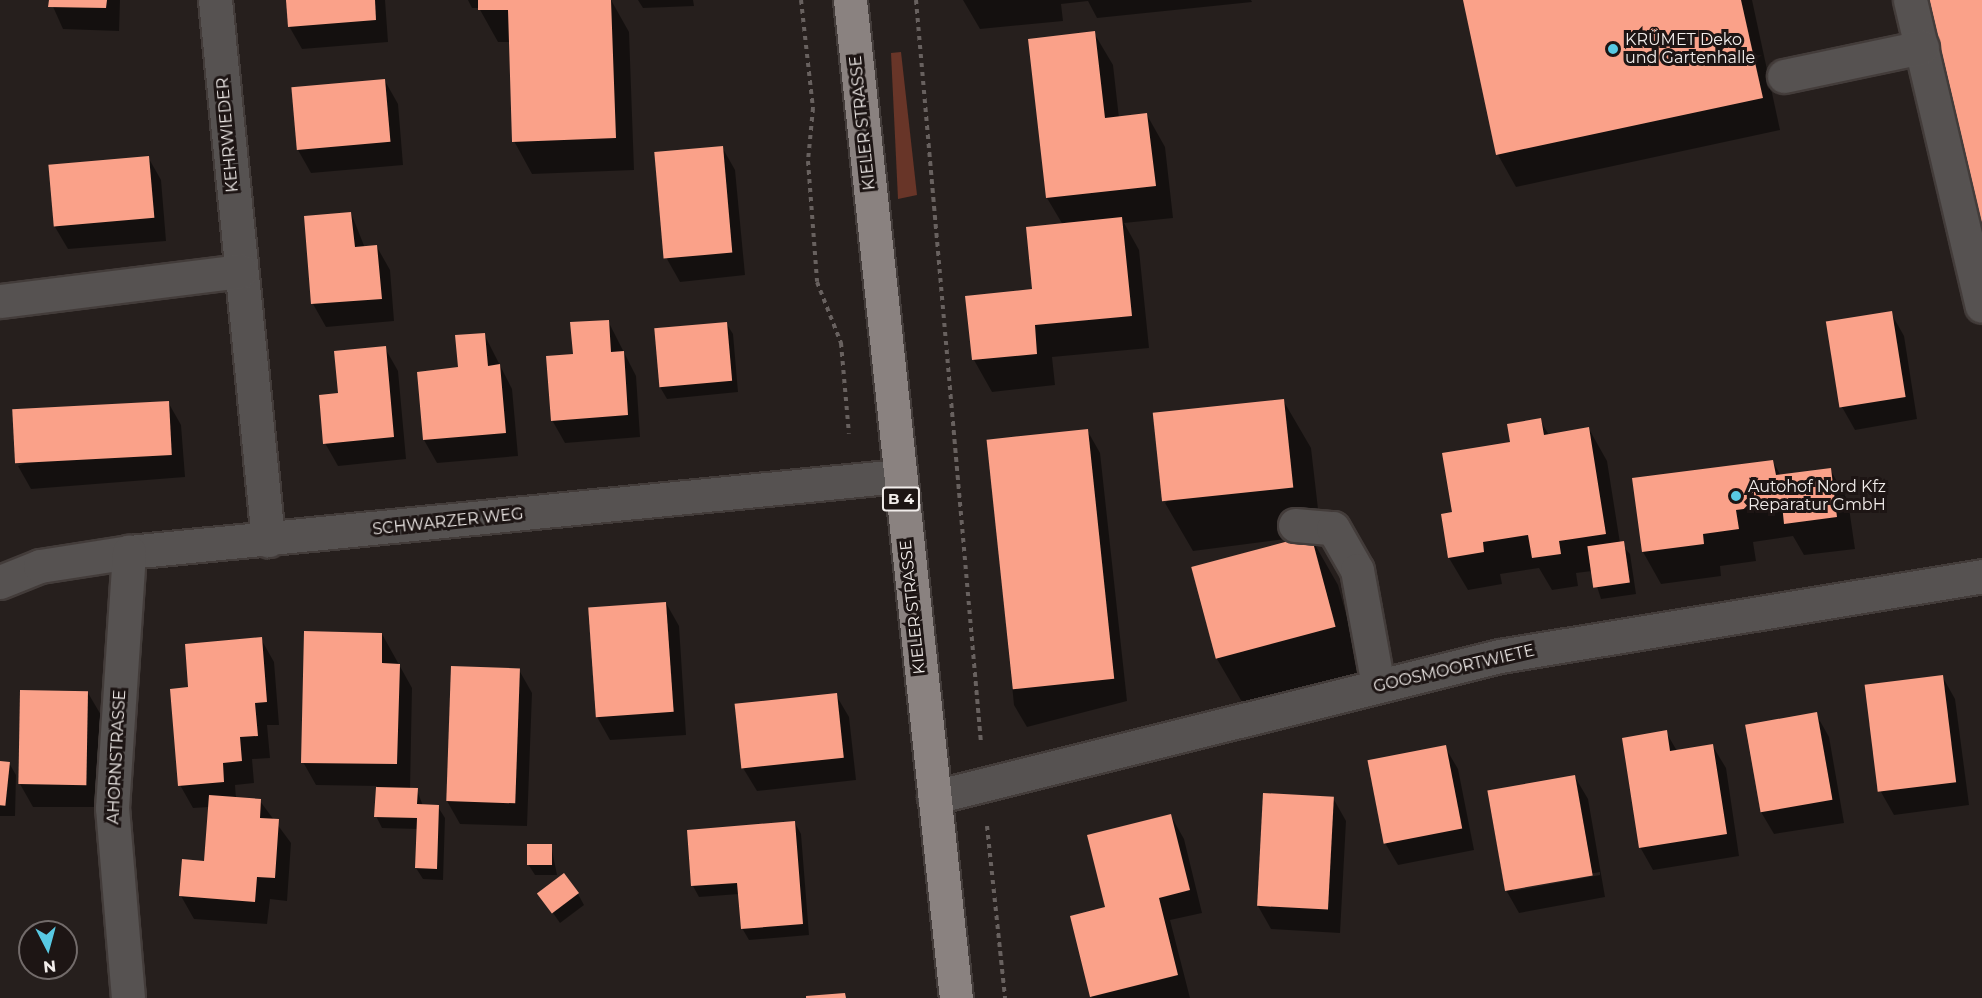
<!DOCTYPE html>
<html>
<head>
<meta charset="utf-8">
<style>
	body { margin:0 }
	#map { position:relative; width:1982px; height:998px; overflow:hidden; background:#261f1d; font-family:Montserrat,sans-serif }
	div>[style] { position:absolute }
	.green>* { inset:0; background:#683528 }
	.shadow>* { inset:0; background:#0007 }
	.building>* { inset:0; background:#faa189; transform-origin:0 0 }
	.path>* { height:4px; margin-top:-2px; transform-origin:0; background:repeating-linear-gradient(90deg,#68615f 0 4.5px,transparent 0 9px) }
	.roads { filter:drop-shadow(2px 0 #433c3a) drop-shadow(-2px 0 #433c3a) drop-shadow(0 2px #433c3a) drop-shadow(0 -2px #433c3a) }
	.minor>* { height:33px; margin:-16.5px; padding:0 16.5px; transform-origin:16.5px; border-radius:16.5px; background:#565251 }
	.major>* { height:33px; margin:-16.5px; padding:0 16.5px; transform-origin:16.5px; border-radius:16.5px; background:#8a8280 }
	.dots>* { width:16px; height:16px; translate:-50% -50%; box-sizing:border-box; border:3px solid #1d1514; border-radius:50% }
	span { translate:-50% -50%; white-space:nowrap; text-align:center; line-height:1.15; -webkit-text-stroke:6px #1d1514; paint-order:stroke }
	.shield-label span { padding:2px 4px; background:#1d1514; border:2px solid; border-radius:4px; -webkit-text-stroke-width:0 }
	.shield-label { font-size:15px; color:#f2edeb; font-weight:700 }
	.poi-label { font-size:16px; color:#f2edeb }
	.left { translate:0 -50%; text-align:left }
	.street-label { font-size:16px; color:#f2edeb }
	.north { position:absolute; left:18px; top:920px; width:60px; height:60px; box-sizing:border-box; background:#1d1514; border:2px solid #726b6a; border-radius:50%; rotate:174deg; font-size:16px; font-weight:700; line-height:24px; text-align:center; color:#f2edeb }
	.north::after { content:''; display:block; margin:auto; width:21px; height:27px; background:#58c9e3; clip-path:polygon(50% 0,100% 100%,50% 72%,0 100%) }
</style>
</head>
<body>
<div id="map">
	<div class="green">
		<i style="clip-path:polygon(901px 52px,917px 195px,898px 199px,891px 53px)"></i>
	</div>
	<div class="shadow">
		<i style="clip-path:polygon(50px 0,120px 0,119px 31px,63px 29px)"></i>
		<i style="clip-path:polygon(287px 0,385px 0,388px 42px,302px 49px,289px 26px)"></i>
		<i style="clip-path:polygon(468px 0,611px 0,629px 32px,634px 170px,532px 174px,514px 141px,511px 42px,498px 42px,479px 8px,472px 8px)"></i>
		<i style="clip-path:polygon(638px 0,693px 0,694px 6px,643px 8px)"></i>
		<i style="clip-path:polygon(963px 0,1251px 0,1252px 2px,1097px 18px,1088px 1px,1061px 4px,1063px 21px,980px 29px)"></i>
		<i style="clip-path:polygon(1464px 0,1752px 0,1780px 130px,1516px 187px,1498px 155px)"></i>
		<i style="clip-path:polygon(1094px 33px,1113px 65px,1119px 118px,1147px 115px,1165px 147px,1173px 218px,1124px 223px,1139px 250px,1149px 348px,1052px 357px,1055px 385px,992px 392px,974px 360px,967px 297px,1034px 290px,1063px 225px,1047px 198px)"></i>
		<i style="clip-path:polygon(385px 81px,398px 104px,403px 165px,311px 173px,298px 150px)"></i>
		<i style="clip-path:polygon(722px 147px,735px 170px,745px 275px,680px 282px,667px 259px)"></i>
		<i style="clip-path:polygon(148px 157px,161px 180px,166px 241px,68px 249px,55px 227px)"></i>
		<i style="clip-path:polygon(351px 213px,365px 248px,377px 247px,390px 270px,394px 321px,326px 327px,313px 304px,305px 217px)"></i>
		<i style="clip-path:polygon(1891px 313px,1904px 336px,1917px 419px,1855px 430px,1842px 407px,1828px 322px)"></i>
		<i style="clip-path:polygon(608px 321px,636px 376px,640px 437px,565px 443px,552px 420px,574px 355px)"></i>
		<i style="clip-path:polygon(726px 323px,733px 334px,738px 392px,667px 399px,660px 387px)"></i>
		<i style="clip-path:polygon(484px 334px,512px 389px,518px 456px,437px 463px,424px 440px,460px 368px)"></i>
		<i style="clip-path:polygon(385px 348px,398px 371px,406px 459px,338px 466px,325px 443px,340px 395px)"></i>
		<i style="clip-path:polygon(1283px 400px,1311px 448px,1321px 535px,1310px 536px,1338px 585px,1363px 675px,1245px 707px,1217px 659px,1193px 568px,1301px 537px,1193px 551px,1165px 503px)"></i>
		<i style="clip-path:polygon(168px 402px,181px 425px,185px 477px,31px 489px,18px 466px)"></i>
		<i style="clip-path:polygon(1540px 420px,1549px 435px,1589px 429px,1607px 461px,1620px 543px,1630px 554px,1636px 594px,1601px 599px,1592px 571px,1576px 573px,1578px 586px,1552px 590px,1539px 568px,1500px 574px,1502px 584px,1468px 590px,1449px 558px,1443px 515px,1453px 513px,1512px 443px)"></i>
		<i style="clip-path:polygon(1087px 430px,1100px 453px,1127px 701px,1027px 727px,1014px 705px,988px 440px)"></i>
		<i style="clip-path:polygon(1773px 462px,1781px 476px,1830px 469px,1848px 501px,1855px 549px,1804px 555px,1793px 536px,1753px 542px,1756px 561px,1720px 566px,1721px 576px,1661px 584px,1643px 552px)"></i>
		<i style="clip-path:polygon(666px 603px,679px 626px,686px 735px,610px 740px,597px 717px)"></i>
		<i style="clip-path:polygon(382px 634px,412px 688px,410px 790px,417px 790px,423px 806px,438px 807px,445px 818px,443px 880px,423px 879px,416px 868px,418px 829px,382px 828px,376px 816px,377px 786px,316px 785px,303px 762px)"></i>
		<i style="clip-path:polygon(261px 639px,274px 662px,279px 725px,267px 725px,270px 758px,252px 759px,254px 783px,235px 785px,236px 799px,260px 801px,291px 843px,287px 901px,270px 899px,267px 924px,194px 919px,181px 896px,205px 862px,210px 807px,193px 808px,180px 785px,190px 688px)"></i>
		<i style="clip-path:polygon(519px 670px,532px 693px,527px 826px,460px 824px,447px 801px)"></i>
		<i style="clip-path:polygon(1942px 676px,1955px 699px,1969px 805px,1894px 815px,1881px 792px)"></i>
		<i style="clip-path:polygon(21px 692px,88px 693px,101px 715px,99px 807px,33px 807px,20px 784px)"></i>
		<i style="clip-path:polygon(836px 695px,849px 717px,856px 780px,757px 791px,743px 768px,737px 705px)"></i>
		<i style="clip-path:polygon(1816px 714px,1829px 737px,1844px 823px,1774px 834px,1761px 812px,1747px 726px)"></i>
		<i style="clip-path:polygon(1666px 732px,1677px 751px,1712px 745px,1726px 768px,1739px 856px,1653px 870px,1640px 847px)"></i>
		<i style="clip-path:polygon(1445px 747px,1458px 769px,1474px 850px,1398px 865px,1385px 843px)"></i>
		<i style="clip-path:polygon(0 763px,9px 763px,16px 775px,15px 816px,0 816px)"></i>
		<i style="clip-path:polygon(evenodd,1575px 777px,1588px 799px,1605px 897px,1519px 913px,1506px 890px,1489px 792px,1575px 777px,1600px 872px,1600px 875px,1513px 891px,1513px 888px,1600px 872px)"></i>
		<i style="clip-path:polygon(1333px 798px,1346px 821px,1340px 933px,1271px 929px,1258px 906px)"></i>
		<i style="clip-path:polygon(1171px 816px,1184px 839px,1202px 913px,1170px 920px,1190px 998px,1092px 998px,1072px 917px,1106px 908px)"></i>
		<i style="clip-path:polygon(795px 823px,801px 834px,809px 935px,749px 940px,742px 928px,739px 894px,699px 897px,693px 886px)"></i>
		<i style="clip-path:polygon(551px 845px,557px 875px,535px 875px,528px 864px)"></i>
		<i style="clip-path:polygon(539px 893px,578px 894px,584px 905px,560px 923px)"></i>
	</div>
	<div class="building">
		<i style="clip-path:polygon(49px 0,107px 0,106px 8px,48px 7px)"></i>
		<i style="clip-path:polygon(286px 0,375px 0,376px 20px,288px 27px)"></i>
		<i style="clip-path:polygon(478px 0,611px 0,616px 138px,512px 142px,508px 10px,478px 10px)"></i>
		<i style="clip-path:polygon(1463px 0,1741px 0,1763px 98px,1496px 155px)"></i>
		<i style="clip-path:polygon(1922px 0,1982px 0,1982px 235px)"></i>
		<i style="clip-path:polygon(1095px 31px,1105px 118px,1147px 113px,1156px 186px,1046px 198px,1028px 39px)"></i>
		<i style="left:385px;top:79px;width:63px;height:94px;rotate:85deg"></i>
		<i style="left:723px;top:146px;width:107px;height:69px;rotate:85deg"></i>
		<i style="left:149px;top:156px;width:62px;height:101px;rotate:85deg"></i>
		<i style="clip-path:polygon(351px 212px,355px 247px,377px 245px,382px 299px,311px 304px,304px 216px)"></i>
		<i style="clip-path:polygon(1122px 217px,1132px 316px,1035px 325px,1037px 354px,972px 360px,965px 296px,1032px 289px,1026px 227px)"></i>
		<i style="left:1892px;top:311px;width:87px;height:67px;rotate:81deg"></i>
		<i style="clip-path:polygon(609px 320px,611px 352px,624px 351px,628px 415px,551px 421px,546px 356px,573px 354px,570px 322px)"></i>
		<i style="left:727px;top:322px;width:59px;height:73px;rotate:85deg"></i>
		<i style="clip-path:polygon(485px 333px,488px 366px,500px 364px,506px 433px,423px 440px,417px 372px,458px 367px,455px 335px)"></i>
		<i style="clip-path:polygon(386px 346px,394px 437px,323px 444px,319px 395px,338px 393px,334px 351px)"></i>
		<i style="left:1284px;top:399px;width:89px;height:132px;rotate:84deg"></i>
		<i style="left:169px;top:401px;width:54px;height:157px;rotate:87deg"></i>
		<i style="clip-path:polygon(1541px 418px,1544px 435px,1589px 427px,1606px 534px,1559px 541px,1561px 554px,1532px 558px,1528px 535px,1483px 542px,1484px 552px,1448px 558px,1441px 514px,1452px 512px,1442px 453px,1510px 442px,1507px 424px)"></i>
		<i style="left:1088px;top:429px;width:251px;height:102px;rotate:84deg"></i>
		<i style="clip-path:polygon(1773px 460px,1776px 475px,1831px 468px,1837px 517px,1784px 524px,1782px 504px,1736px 510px,1739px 529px,1703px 534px,1704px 544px,1642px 552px,1632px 478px)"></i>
		<i style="left:1311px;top:535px;width:95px;height:124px;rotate:75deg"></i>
		<i style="left:1624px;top:541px;width:42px;height:37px;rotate:82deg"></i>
		<i style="left:666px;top:602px;width:110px;height:78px;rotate:86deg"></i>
		<i style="clip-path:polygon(304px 631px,382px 633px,382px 663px,400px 664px,397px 764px,301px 763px)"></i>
		<i style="clip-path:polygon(262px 637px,267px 702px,255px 703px,258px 736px,240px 737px,242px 761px,223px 763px,224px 782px,178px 786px,170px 689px,188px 687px,185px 644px)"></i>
		<i style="left:451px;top:666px;width:69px;height:135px;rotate:2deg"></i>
		<i style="left:1943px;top:675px;width:108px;height:79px;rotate:83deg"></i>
		<i style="left:20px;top:690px;width:68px;height:94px;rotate:1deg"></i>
		<i style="left:837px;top:693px;width:65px;height:103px;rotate:84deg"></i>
		<i style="left:1817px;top:712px;width:89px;height:73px;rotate:80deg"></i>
		<i style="clip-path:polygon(1667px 730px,1670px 751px,1713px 744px,1727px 834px,1639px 848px,1622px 738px)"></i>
		<i style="left:1446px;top:745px;width:85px;height:80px;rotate:79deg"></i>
		<i style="left:0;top:761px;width:10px;height:44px;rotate:6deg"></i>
		<i style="left:1575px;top:775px;width:102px;height:89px;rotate:80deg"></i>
		<i style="clip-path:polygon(376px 787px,418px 788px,417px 804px,439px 805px,437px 869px,415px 868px,417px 818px,374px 817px)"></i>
		<i style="left:1263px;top:793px;width:71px;height:113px;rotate:3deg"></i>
		<i style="clip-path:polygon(209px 795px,261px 799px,260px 818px,279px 819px,275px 878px,257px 877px,255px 902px,179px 896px,182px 859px,204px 861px)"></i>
		<i style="clip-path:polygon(1171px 814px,1190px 890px,1159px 898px,1178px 975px,1090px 997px,1070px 916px,1105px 907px,1087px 835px)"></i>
		<i style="clip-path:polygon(795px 821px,803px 924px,741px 929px,737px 883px,691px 886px,687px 830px)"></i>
		<i style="left:527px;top:844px;width:25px;height:21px"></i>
		<i style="left:564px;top:873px;width:25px;height:34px;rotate:53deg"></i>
		<i style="clip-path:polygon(845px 993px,846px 998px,806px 998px,806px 996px)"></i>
	</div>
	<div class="path">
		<i style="left:801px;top:0;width:109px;rotate:83.7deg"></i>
		<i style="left:813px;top:108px;width:53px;rotate:95.4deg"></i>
		<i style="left:808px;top:161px;width:121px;rotate:85.7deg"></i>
		<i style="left:817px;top:282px;width:66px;rotate:68.5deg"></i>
		<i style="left:841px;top:343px;width:91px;rotate:85deg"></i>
		<i style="left:916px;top:0;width:746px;rotate:85deg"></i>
		<i style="left:987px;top:826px;width:173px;rotate:84deg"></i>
	</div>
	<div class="roads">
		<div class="minor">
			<i style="left:215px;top:0;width:543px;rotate:84.39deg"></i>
			<i style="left:1910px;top:0;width:314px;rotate:76.8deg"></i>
			<i style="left:1784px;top:76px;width:141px;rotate:-11.9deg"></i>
			<i style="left:0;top:301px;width:243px;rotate:-7.1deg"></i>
			<i style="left:1295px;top:525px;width:38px;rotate:5deg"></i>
			<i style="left:1333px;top:528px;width:48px;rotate:60.3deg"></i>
			<i style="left:1357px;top:570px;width:118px;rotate:79.7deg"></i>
			<i style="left:0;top:582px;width:43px;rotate:-21.8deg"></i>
			<i style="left:40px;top:566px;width:90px;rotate:-8.9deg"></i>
			<i style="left:129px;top:552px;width:774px;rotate:-5.64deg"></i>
			<i style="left:934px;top:797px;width:583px;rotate:-13.99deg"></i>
			<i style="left:1500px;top:656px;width:489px;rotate:-9.4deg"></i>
			<i style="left:128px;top:998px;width:191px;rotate:-94.8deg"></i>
			<i style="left:112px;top:808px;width:257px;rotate:-86.2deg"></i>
		</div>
		<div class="major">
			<i style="left:850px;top:0;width:1004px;rotate:83.94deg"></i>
		</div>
	</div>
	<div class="dots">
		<i style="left:1613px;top:49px;background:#58c9e3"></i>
		<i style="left:1736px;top:496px;background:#58c9e3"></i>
	</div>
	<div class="shield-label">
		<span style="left:901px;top:499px">B 4</span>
	</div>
	<div class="poi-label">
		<span class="left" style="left:1625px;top:49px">KRÜMET Deko<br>und Gartenhalle</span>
		<span class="left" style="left:1748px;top:496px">Autohof Nord Kfz<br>Reparatur GmbH</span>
	</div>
	<div class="street-label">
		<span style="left:863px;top:123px;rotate:-96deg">KIELER STRASSE</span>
		<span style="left:228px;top:135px;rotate:-95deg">KEHRWIEDER</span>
		<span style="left:448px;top:522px;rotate:-6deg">SCHWARZER WEG</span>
		<span style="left:913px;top:607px;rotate:-96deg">KIELER STRASSE</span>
		<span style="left:1454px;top:669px;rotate:-13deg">GOOSMOORTWIETE</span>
		<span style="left:117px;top:757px;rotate:-87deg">AHORNSTRASSE</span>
	</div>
	<div class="north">N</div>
</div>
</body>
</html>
